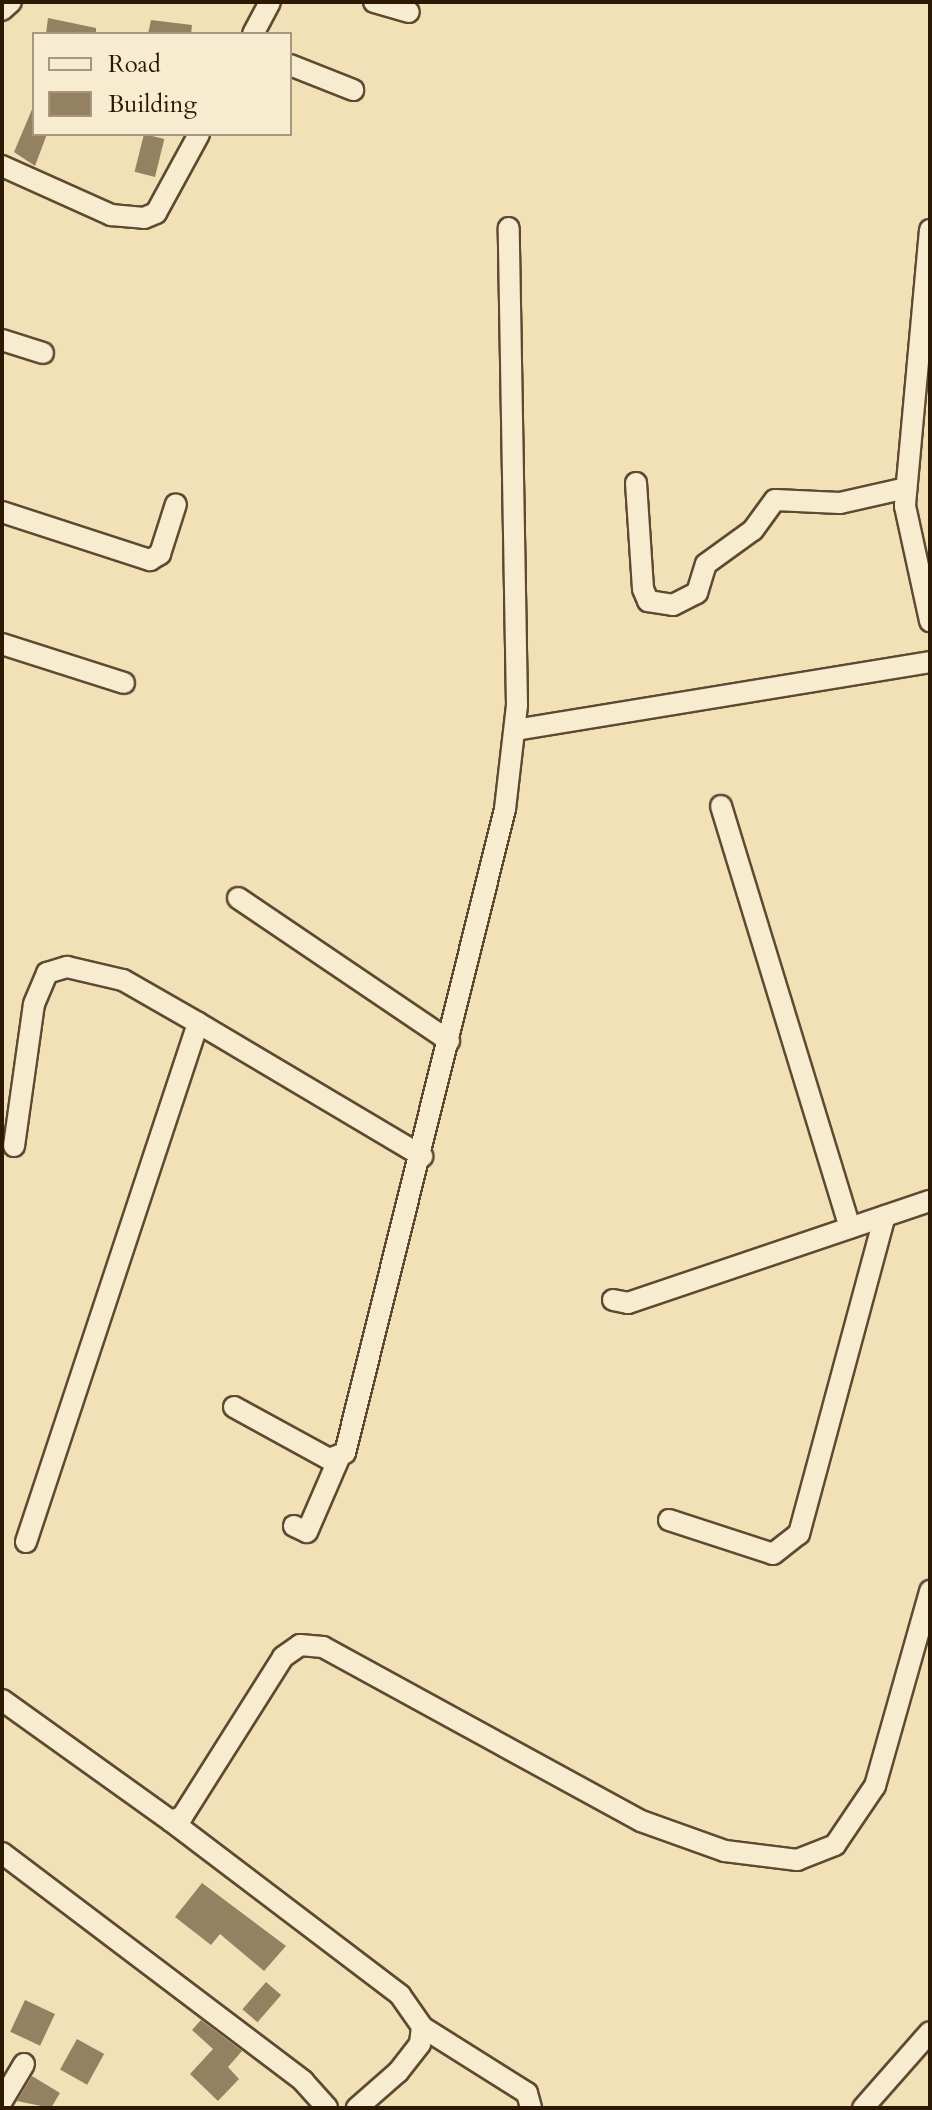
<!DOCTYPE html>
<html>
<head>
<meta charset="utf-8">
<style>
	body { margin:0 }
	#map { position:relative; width:932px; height:2110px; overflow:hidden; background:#f2e1b7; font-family:Cardo,serif }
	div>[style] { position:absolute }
	.building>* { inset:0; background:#938161; transform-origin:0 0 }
	.roads { filter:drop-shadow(2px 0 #5e4a31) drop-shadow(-2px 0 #5e4a31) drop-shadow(0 2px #5e4a31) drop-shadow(0 -2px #5e4a31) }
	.minor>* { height:20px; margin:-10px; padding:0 10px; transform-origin:10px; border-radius:10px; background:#f7ecd0 }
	span { translate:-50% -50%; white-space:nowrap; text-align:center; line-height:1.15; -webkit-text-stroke:7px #f7ecd0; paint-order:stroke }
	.frame { position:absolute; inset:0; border:4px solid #2d1804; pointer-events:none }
	.legend { position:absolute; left:32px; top:32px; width:260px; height:104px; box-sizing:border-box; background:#f7ecd0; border:2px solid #a6977e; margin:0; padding:10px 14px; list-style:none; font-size:24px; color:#2d1804 }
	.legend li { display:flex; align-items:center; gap:16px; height:40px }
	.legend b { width:40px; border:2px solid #a6977e }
</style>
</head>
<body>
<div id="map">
	<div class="building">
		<i style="clip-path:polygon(48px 18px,96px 28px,96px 34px,46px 34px)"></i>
		<i style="clip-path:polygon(151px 20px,192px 25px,191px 34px,148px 34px)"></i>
		<i style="clip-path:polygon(33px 107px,34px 134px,47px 134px,35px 166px,14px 152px)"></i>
		<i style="left:144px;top:134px;width:21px;height:39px;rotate:14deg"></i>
		<i style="clip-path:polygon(202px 1883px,286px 1946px,264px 1971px,220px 1934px,211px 1945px,175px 1917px)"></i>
		<i style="left:266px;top:1982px;width:20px;height:36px;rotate:41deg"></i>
		<i style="left:25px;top:2000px;width:33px;height:35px;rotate:25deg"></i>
		<i style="clip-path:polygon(201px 2020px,242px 2051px,228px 2067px,239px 2079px,218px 2101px,190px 2074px,213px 2049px,192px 2030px)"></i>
		<i style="left:77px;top:2039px;width:31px;height:35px;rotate:29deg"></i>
		<i style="clip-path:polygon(32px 2076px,60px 2093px,51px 2108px,17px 2101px)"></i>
	</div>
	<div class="roads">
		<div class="minor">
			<i style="left:374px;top:2px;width:36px;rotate:16deg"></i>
			<i style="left:2px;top:10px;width:12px;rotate:-42deg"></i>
			<i style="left:253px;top:34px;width:36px;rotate:-62deg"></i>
			<i style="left:290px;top:65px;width:68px;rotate:21.6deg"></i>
			<i style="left:2px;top:166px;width:120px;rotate:24.2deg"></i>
			<i style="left:111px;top:215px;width:33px;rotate:5deg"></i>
			<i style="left:144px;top:218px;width:13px;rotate:-23deg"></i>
			<i style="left:156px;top:213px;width:90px;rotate:-61.4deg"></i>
			<i style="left:930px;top:230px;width:277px;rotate:95.2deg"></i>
			<i style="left:905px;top:506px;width:118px;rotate:77.7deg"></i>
			<i style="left:2px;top:340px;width:43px;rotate:17.6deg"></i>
			<i style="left:636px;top:483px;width:106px;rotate:86.2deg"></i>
			<i style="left:643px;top:589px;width:13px;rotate:67deg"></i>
			<i style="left:648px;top:601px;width:25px;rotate:9deg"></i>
			<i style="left:673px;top:605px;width:27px;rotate:-27deg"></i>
			<i style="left:697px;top:593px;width:30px;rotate:-73deg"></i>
			<i style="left:706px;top:564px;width:58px;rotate:-35.9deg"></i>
			<i style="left:753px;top:530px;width:37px;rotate:-54deg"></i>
			<i style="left:775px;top:500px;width:65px;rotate:2.6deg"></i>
			<i style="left:840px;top:503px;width:68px;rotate:-12.8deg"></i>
			<i style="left:2px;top:512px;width:156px;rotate:18deg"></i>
			<i style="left:150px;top:560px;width:12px;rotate:-31deg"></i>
			<i style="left:160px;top:554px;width:52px;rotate:-72.3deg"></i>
			<i style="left:2px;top:644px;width:128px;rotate:17.7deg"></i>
			<i style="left:515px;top:730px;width:421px;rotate:-9.3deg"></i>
			<i style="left:721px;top:806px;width:441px;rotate:73deg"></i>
			<i style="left:238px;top:898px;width:255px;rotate:34.1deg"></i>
			<i style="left:14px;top:1146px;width:143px;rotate:-82deg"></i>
			<i style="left:34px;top:1004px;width:34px;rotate:-67deg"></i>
			<i style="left:47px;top:973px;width:21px;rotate:-17deg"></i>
			<i style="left:67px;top:967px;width:57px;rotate:13.1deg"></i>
			<i style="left:123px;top:980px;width:86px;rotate:29.8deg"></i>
			<i style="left:613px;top:1300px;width:15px;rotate:11deg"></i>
			<i style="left:628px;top:1303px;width:319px;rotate:-18.7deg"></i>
			<i style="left:234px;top:1407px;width:108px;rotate:28.7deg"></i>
			<i style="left:329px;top:1459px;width:17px;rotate:-21deg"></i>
			<i style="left:345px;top:1453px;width:664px;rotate:-76.05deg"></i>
			<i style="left:505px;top:809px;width:105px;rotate:-83.4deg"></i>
			<i style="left:517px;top:705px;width:477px;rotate:-91deg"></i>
			<i style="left:669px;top:1520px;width:109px;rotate:18.1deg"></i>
			<i style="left:773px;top:1554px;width:33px;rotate:-38deg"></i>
			<i style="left:799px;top:1534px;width:329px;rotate:-74.9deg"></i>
			<i style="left:294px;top:1526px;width:14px;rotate:25deg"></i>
			<i style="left:307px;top:1532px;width:81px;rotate:-66.6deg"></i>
			<i style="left:26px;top:1542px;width:547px;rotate:-71.66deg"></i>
			<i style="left:198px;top:1023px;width:261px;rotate:30.7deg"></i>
			<i style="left:2px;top:1700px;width:208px;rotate:35.6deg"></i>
			<i style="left:171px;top:1821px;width:12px;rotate:-20deg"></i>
			<i style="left:182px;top:1817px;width:189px;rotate:-57.7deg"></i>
			<i style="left:283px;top:1657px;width:21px;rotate:-35deg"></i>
			<i style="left:300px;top:1645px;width:23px;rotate:5deg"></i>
			<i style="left:323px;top:1647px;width:362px;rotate:28.7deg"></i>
			<i style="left:641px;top:1821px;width:89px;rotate:19.7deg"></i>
			<i style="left:725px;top:1851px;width:73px;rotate:7.1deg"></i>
			<i style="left:797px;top:1860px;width:41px;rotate:-21.5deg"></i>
			<i style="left:835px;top:1845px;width:71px;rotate:-55.9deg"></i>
			<i style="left:875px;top:1786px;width:203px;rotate:-74.2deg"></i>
			<i style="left:171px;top:1821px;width:288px;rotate:37.2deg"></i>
			<i style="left:400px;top:1995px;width:39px;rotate:55deg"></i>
			<i style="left:422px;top:2027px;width:17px;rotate:97deg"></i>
			<i style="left:420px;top:2044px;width:36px;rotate:128deg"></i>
			<i style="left:398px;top:2072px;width:55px;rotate:138.7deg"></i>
			<i style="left:2px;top:1853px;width:378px;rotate:37.1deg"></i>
			<i style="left:303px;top:2081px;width:36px;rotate:48deg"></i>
			<i style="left:422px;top:2027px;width:124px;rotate:32.2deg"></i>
			<i style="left:527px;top:2093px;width:16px;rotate:75deg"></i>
			<i style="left:2px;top:2101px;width:43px;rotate:-59.3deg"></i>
			<i style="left:863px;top:2108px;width:101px;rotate:-48.6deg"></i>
		</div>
	</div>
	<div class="frame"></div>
	<ul class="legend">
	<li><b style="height:10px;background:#f7ecd0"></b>Road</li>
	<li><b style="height:22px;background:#938161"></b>Building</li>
	</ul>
</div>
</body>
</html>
